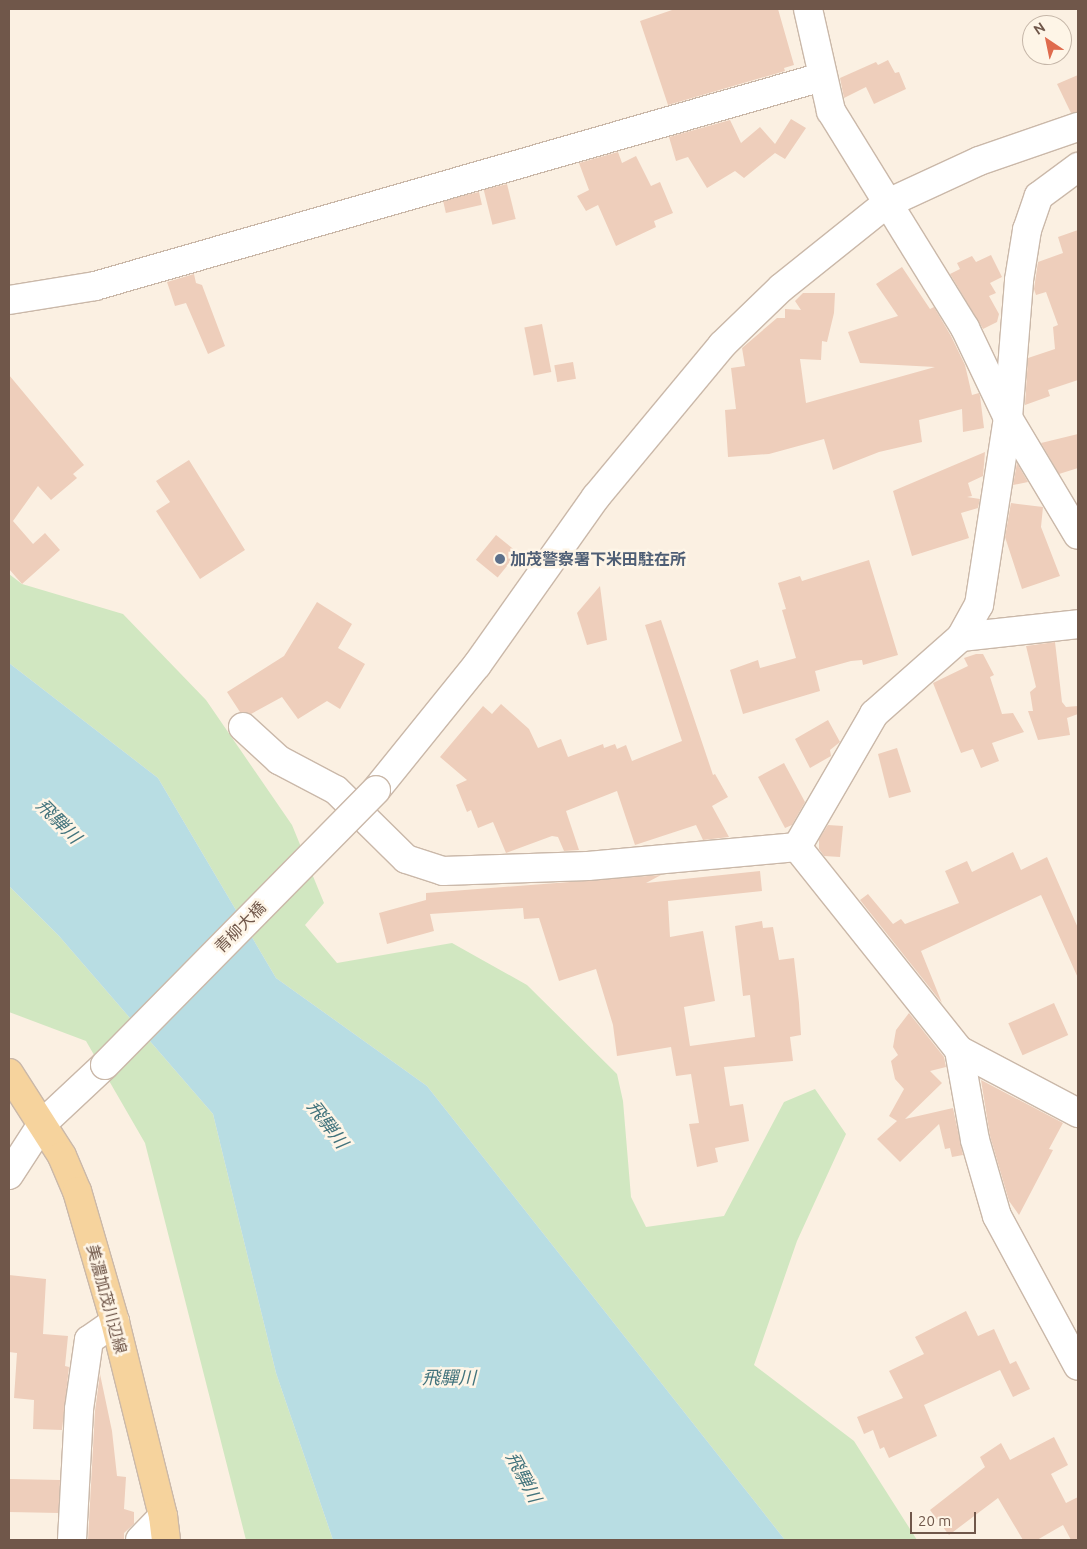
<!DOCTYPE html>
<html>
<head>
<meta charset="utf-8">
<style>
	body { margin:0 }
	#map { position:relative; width:1087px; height:1549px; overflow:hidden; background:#fbf0e2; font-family:Ubuntu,"Noto Sans JP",sans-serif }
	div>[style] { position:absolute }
	.green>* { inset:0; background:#d1e7c1 }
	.water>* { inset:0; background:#b8dde3 }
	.building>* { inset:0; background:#eecebb; transform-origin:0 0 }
	.roads { filter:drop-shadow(1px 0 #cab8a9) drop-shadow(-1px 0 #cab8a9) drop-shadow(0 1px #cab8a9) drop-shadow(0 -1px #cab8a9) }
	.minor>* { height:28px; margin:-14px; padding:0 14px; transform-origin:14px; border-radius:14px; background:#fff }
	.major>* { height:28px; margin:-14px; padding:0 14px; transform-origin:14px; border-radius:14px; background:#f6d39d }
	.bridges { filter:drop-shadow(1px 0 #cab8a9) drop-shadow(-1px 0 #cab8a9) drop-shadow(0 1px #cab8a9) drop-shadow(0 -1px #cab8a9) }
	.minor-bridge>* { height:28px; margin:-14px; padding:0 14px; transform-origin:14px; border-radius:14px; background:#fff }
	.dots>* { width:14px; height:14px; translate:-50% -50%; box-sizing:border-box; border:2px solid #fef5e7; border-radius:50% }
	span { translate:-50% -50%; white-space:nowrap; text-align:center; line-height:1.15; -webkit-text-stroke:5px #fef5e7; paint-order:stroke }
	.service-label { font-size:16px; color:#4e5e75; font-weight:700 }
	.left { translate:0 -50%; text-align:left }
	.street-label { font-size:16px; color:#70574a }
	.water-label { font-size:18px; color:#42737c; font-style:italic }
	.frame { position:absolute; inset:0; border:10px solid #70574a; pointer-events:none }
	.north { position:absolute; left:1022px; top:15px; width:50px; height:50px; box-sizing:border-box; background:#fef5e7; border:1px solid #c5b6a8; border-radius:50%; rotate:326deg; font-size:14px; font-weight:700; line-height:20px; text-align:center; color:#70574a }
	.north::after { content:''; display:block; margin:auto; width:18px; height:22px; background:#df6b4d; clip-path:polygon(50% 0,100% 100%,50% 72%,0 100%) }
	.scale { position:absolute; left:910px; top:1512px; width:66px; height:22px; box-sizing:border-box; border:2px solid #70574a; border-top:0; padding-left:6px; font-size:15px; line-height:18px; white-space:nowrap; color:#70574a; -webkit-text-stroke:4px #fef5e7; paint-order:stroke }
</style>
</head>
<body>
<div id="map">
	<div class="green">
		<i style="clip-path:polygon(9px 574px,22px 584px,123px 614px,206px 700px,292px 825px,324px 903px,305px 925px,337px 963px,452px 943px,527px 985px,617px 1074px,623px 1101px,631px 1197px,646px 1227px,724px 1216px,784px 1102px,815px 1089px,846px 1134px,797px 1241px,754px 1365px,854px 1441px,917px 1540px,785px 1540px,427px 1086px,276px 978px,158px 778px,9px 663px)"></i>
		<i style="clip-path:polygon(9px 886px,59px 936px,213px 1114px,276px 1373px,333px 1540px,246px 1540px,145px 1143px,86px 1041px,9px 1012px)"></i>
	</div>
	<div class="water">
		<i style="clip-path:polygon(9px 663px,158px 778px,276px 978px,427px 1086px,785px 1540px,333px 1540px,276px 1373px,213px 1114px,59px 936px,9px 886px)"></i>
	</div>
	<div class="building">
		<i style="clip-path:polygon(675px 9px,778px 9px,794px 65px,784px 68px,785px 71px,668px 105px,640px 21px)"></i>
		<i style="clip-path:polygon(888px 60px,895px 73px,899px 72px,906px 89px,874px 104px,866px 87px,844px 98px,840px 78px,876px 62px,878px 65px)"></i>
		<i style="clip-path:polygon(1078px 75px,1078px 112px,1071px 113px,1057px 84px)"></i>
		<i style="clip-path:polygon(791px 119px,806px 128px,785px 159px,775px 153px,744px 178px,735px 171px,707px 188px,688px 157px,676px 161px,669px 137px,730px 120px,741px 143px,760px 127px,775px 144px)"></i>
		<i style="clip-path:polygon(618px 152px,622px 163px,636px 156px,651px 186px,660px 182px,673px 213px,654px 221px,656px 227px,616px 246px,598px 205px,586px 211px,577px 196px,589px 190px,579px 163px)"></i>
		<i style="left:507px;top:184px;width:36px;height:24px;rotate:76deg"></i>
		<i style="left:479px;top:192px;width:13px;height:37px;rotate:77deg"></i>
		<i style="clip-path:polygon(1078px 230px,1078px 380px,1048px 390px,1050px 396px,1025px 405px,1028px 358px,1055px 349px,1053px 327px,1058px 325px,1046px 292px,1036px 295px,1034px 289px,1038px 262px,1063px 253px,1058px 237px)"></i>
		<i style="clip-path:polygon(991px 255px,1002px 277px,990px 283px,996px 293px,989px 296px,999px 314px,997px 322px,983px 329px,950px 274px,960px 269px,957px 263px,972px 256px,976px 262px)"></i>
		<i style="clip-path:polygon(902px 267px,930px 309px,934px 307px,951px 336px,965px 365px,972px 395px,979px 393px,980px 396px,984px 428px,963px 432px,962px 409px,919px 420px,922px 442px,879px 452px,833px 470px,824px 439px,769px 454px,728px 457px,725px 410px,736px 409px,731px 368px,745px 366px,742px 348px,777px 318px,785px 318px,785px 309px,801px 310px,795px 301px,803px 293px,835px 293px,834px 313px,827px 342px,822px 341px,821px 360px,800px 359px,806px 403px,935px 367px,860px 363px,848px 332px,898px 316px,876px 284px)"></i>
		<i style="clip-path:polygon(194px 274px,196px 283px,202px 285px,225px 346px,208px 354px,186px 303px,175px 306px,167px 282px)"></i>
		<i style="left:542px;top:324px;width:49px;height:18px;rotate:79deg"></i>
		<i style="left:573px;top:362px;width:17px;height:19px;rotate:80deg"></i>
		<i style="clip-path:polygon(9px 375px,84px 465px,73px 474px,77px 478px,51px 500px,38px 486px,13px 521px,33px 544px,45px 533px,60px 550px,22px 584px,9px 569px)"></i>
		<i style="clip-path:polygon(1078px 434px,1078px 468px,1059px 474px,1041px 443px)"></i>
		<i style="clip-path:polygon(985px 452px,983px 476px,968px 483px,972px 496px,967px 497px,980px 499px,978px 508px,961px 513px,969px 538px,912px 556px,893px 491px)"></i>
		<i style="clip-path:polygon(189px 460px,245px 550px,200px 579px,156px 511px,170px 502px,156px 481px)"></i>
		<i style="clip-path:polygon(1017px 463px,1028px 482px,1013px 485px)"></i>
		<i style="clip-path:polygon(1011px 503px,1043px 507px,1041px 527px,1060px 576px,1022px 589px,1005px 537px)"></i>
		<i style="left:496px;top:535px;width:28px;height:32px;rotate:39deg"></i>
		<i style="clip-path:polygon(869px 560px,898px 655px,863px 665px,862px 660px,851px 661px,815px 671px,820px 691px,743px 714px,730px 670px,758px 660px,760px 668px,796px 658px,782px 610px,786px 609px,778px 583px,800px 576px,802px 581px)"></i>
		<i style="clip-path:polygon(600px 586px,607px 640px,587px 645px,577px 613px)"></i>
		<i style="clip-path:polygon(317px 602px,352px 624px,338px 648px,365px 664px,340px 709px,327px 701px,298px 719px,282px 697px,251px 714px,240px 712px,227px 692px,284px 656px)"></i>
		<i style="clip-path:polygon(661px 620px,713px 775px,715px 774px,728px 797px,712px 806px,729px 837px,703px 840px,696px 825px,635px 845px,617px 791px,566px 811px,579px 850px,564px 851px,558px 837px,552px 836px,506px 853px,493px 822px,478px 828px,471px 810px,467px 812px,456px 785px,467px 780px,440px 757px,483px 706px,492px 714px,501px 704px,529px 729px,538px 748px,561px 739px,568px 757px,603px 744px,604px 748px,615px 744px,617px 749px,626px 745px,632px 761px,682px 741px,645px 625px)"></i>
		<i style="clip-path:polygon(1055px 642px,1062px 702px,1066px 707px,1078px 706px,1078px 714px,1067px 718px,1070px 735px,1038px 740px,1028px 711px,1033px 711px,1030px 692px,1036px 687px,1026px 646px)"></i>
		<i style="clip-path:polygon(976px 654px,983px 654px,994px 675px,990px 677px,1002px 714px,1013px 713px,1024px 732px,992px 743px,999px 761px,981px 768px,973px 749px,961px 753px,933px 683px,968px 666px,964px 658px)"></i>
		<i style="clip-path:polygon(828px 720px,840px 742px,830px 750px,831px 756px,810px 768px,795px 739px)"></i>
		<i style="clip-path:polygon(897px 748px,911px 792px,889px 798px,878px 754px)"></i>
		<i style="clip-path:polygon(784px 763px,805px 802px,792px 825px,785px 828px,758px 777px)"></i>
		<i style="clip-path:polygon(828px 825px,843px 826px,840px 857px,824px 856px,819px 849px,819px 839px)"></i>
		<i style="clip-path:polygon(1013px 852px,1021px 870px,1047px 857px,1078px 928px,1078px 978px,1041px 895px,921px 951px,942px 1003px,860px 900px,868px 894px,893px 924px,901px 919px,905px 924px,959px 903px,945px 871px,967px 861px,972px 872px)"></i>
		<i style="clip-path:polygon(760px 871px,762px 891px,668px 901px,670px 937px,703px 931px,715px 1001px,684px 1007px,690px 1046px,755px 1037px,750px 995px,743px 996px,735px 926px,762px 921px,763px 928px,773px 927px,779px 960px,794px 958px,799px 1003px,801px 1035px,790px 1037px,793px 1061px,724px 1067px,730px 1106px,743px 1104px,749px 1141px,715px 1148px,718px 1162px,697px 1167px,689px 1124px,699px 1123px,691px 1074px,676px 1076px,671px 1047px,617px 1056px,613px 1025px,596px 969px,559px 981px,539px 918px,524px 919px,523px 908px,430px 914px,434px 931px,387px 944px,379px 913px,426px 900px,426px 903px,426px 893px,661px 875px,646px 883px)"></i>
		<i style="left:1054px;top:1003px;width:35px;height:50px;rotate:66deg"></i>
		<i style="clip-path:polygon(909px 1013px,944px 1057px,946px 1067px,930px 1071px,942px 1083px,905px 1119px,953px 1108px,963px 1155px,952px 1157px,950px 1148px,945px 1149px,939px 1124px,900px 1162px,877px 1139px,897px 1121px,889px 1116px,904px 1089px,895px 1079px,891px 1061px,898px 1055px,893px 1047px,896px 1030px)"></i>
		<i style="clip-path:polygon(981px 1080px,1063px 1123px,1049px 1149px,1053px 1150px,1019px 1215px,1009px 1201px,990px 1136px)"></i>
		<i style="clip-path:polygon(9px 1275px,46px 1279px,43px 1334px,68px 1336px,65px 1366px,69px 1367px,62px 1430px,33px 1429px,34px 1400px,14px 1398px,17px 1353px,9px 1352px)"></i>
		<i style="clip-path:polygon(966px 1311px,978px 1336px,994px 1329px,1010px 1364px,1016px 1361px,1030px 1389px,1013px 1397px,1000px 1370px,924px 1405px,937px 1436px,889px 1458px,884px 1447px,880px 1449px,873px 1430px,864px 1434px,857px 1417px,903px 1398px,889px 1371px,924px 1354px,915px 1337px)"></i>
		<i style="clip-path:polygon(100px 1374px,112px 1431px,117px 1476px,126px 1477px,124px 1509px,134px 1512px,134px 1524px,124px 1533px,124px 1540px,88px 1540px,95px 1411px)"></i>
		<i style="clip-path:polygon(1054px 1437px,1068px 1465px,1051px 1474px,1066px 1503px,1078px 1497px,1078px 1540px,1071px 1540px,1063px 1525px,1037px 1540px,1023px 1540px,998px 1498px,949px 1535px,930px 1510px,985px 1467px,980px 1457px,1001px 1443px,1010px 1460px)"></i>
		<i style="left:9px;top:1479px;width:51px;height:33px;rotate:1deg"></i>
	</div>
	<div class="roads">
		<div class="minor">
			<i style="left:808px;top:9px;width:105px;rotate:77.3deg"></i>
			<i style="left:831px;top:111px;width:255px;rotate:58.3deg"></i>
			<i style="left:965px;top:328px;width:100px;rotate:64.5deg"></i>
			<i style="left:1008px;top:418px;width:136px;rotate:59.1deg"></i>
			<i style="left:9px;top:300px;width:87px;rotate:-9.2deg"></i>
			<i style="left:95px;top:286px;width:756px;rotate:-16.04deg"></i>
			<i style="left:961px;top:637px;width:118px;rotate:-6.3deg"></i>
			<i style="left:243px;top:727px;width:49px;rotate:42.5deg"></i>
			<i style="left:279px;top:760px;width:64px;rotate:27.8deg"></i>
			<i style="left:336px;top:790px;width:98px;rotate:44.6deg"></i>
			<i style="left:406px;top:859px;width:39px;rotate:18deg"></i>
			<i style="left:443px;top:871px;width:145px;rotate:-2deg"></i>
			<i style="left:588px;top:866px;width:210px;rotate:-5.2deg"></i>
			<i style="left:376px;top:790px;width:161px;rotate:-51.1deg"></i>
			<i style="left:477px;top:665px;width:206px;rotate:-54.7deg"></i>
			<i style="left:596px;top:497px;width:197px;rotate:-50.3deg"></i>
			<i style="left:722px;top:345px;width:82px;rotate:-44deg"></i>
			<i style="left:781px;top:288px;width:134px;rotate:-38.7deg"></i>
			<i style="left:886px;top:204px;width:102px;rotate:-24.8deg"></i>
			<i style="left:979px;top:161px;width:105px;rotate:-19deg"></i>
			<i style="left:797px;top:847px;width:154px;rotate:-59.9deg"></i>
			<i style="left:874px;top:714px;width:116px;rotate:-41.5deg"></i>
			<i style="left:961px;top:637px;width:37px;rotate:-61deg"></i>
			<i style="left:979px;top:605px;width:189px;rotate:-81.2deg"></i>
			<i style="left:1008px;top:418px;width:138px;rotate:-85.4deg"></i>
			<i style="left:1019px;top:280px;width:51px;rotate:-80.9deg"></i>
			<i style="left:1027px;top:230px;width:36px;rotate:-71deg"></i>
			<i style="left:1039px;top:196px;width:49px;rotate:-36.6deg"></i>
			<i style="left:797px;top:847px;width:260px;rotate:51.4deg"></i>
			<i style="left:959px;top:1050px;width:135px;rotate:27.9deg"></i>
			<i style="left:959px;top:1050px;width:91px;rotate:79.9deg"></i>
			<i style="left:975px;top:1140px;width:79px;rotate:73.9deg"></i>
			<i style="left:997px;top:1216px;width:170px;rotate:61.6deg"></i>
			<i style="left:9px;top:1175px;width:61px;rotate:-57.1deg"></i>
			<i style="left:42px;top:1124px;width:86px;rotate:-43.1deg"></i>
			<i style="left:72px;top:1540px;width:131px;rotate:-86.9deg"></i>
			<i style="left:79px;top:1409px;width:70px;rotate:-81.8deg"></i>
			<i style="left:89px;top:1340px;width:32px;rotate:-35deg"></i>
			<i style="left:140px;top:1540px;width:33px;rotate:-46deg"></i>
		</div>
		<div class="major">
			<i style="left:9px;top:1073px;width:98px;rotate:57.4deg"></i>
			<i style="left:62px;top:1156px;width:38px;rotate:67deg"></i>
			<i style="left:77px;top:1191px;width:136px;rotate:73.8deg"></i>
			<i style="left:115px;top:1322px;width:200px;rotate:76.1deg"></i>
			<i style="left:163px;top:1516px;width:24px;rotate:83deg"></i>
		</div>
	</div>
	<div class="bridges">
		<div class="minor-bridge">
			<i style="left:105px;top:1065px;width:386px;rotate:-45.4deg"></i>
		</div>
	</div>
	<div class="dots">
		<i style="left:500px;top:559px;background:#5c6f8a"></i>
	</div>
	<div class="service-label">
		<span class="left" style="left:510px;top:559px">加茂警察署下米田駐在所</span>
	</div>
	<div class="street-label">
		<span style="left:240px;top:927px;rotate:-45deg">青柳大橋</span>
		<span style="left:107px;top:1299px;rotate:75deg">美濃加茂川辺線</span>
	</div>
	<div class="water-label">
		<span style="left:59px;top:821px;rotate:45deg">飛騨川</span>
		<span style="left:328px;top:1124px;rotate:53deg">飛騨川</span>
		<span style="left:449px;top:1377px">飛驒川</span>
		<span style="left:524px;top:1477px;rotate:62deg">飛騨川</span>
	</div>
	<div class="frame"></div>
	<div class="north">N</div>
	<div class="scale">20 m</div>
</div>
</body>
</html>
